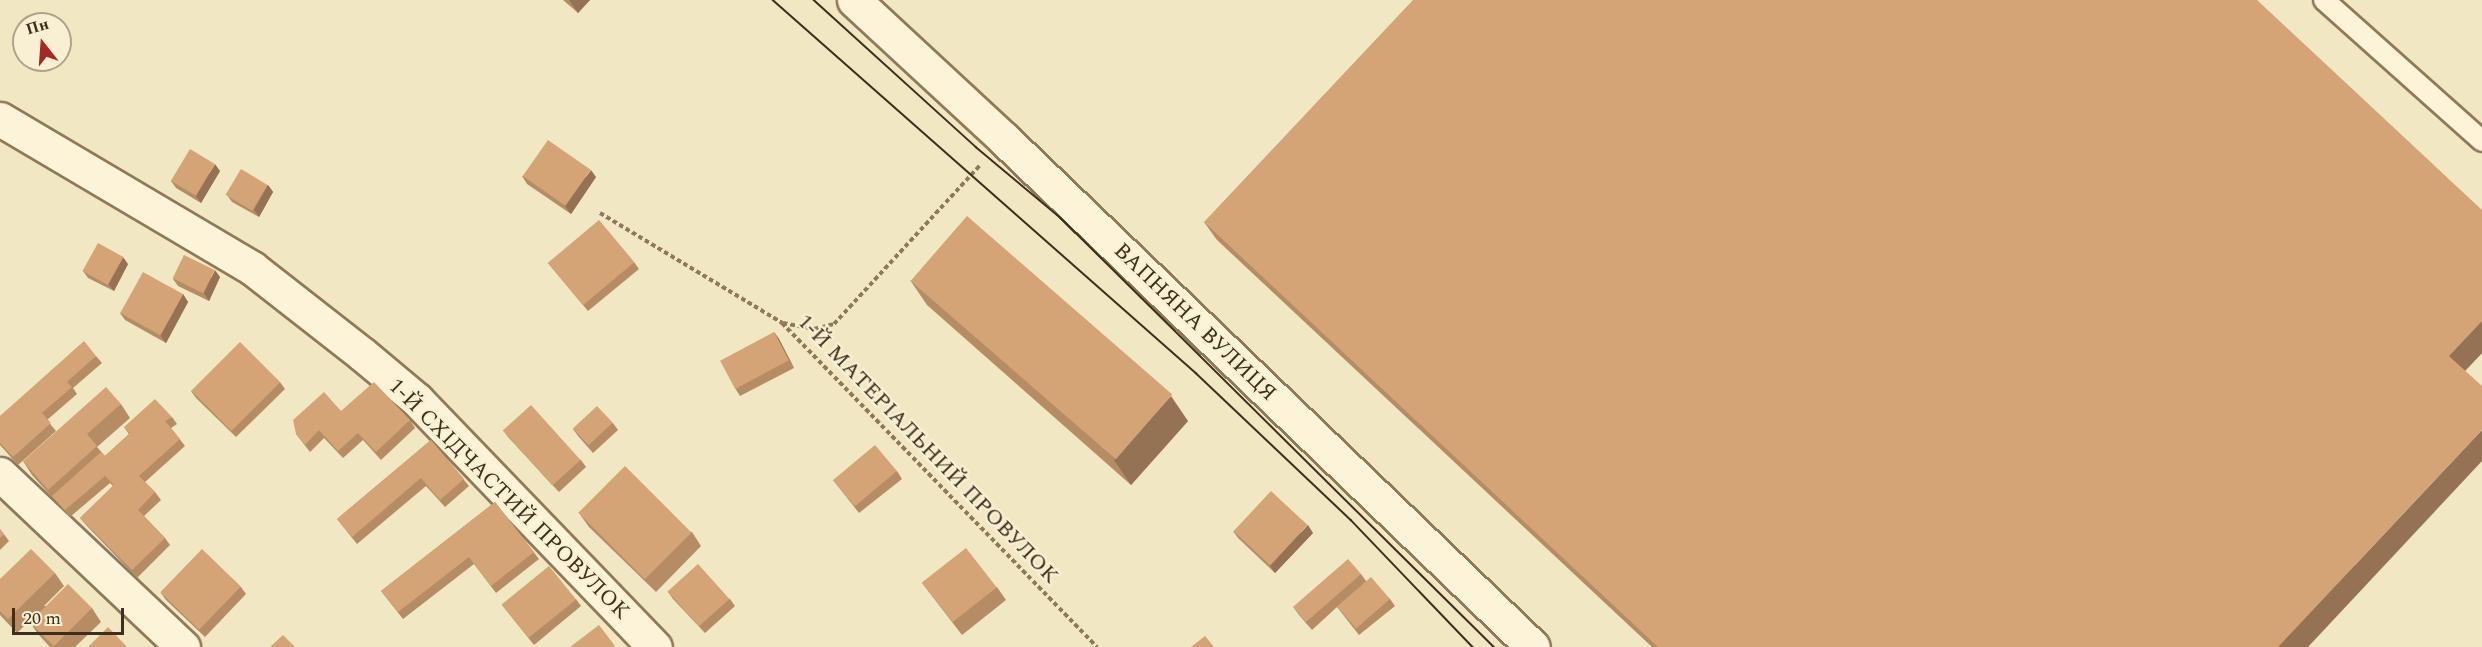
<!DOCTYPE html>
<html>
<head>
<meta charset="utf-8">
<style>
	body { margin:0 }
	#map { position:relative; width:2482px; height:647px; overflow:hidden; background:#f2e7c3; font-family:Spectral,serif }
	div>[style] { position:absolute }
	.path>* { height:4px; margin-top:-2px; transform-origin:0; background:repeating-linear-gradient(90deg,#8f7958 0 4.5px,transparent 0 7.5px) }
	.roads { filter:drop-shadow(2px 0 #8f7958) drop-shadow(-2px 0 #8f7958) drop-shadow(0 2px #8f7958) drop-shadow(0 -2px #8f7958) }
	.service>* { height:20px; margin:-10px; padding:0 10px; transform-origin:10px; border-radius:10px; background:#fcf3d8 }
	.minor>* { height:33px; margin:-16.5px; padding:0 16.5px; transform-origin:16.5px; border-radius:16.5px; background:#fcf3d8 }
	.tertiary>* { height:33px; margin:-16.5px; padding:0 16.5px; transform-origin:16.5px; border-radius:16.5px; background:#fcf3d8 }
	.tram>* { height:1.5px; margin:-0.75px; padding:0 0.75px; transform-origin:0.75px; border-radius:0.75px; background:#3d2f1d }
	.wall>* { inset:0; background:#b68c65 }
	.shaded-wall>* { inset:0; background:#947253 }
	.building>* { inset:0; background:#d4a376; transform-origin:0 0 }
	span { translate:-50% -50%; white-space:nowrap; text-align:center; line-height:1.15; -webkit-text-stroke:4.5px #f9f0d4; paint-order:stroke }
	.street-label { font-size:22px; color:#3d2f1d }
	.north { position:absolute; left:12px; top:12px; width:60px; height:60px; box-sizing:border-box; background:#f9f0d4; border:2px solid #aea38b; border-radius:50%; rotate:343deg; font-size:16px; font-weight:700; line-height:24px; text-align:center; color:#3d2f1d }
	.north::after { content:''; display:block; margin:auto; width:21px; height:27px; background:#a42922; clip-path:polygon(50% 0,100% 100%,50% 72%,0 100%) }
	.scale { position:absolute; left:12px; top:608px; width:112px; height:27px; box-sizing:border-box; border:3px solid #3d2f1d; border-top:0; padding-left:8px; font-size:18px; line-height:21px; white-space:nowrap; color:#3d2f1d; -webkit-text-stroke:4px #f9f0d4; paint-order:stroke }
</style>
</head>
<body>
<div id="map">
	<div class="path">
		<i style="left:600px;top:213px;width:213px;rotate:31.1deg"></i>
		<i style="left:782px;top:323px;width:452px;rotate:45.8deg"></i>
		<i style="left:783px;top:323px;width:32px;rotate:11deg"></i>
		<i style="left:814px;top:329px;width:21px;rotate:-14deg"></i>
		<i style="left:834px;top:324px;width:216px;rotate:-47.4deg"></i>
	</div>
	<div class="roads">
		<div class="service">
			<i style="left:2324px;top:0;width:212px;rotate:41.7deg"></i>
		</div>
		<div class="minor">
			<i style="left:0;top:119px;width:293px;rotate:30.6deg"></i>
			<i style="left:252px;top:268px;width:140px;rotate:38deg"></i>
			<i style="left:362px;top:354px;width:72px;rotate:39.9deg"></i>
			<i style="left:417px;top:400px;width:343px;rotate:46.1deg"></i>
			<i style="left:0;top:474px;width:252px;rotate:43.4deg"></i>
		</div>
		<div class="tertiary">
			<i style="left:854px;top:0;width:205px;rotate:42.8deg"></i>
			<i style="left:1004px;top:139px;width:733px;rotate:43.84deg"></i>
		</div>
	</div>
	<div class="tram">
		<i style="left:773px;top:0;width:564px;rotate:41.41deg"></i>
		<i style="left:1196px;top:373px;width:214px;rotate:43.5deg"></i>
		<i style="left:1351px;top:520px;width:176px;rotate:46.2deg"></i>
		<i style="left:814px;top:0;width:219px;rotate:42.2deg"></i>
		<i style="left:976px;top:147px;width:111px;rotate:39.9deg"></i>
		<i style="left:1061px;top:218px;width:610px;rotate:44.73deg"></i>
	</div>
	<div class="wall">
		<i style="clip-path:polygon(563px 0,590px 0,578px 13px)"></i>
		<i style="clip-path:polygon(220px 171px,201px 203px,176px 188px,171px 181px)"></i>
		<i style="clip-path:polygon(522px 176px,596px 177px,571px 214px,527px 184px)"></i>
		<i style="clip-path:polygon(268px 185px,273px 192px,259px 217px,232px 202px,227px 195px)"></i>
		<i style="clip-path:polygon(2482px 210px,2482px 353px,2465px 371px,2308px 647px,1652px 647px,1217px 240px,1204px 222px)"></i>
		<i style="clip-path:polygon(634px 262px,639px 269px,588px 311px,548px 263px)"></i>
		<i style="clip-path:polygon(128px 264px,114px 291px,88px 278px,83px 271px)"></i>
		<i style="clip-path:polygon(220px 277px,209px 301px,178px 286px,173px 279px)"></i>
		<i style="clip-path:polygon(910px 280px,1188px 421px,1131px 485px,927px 305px)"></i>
		<i style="clip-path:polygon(183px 294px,188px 302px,166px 343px,125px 320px,120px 313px)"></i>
		<i style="clip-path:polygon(774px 332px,779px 339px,794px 368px,740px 396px,735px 388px)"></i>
		<i style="clip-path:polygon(96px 356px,102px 363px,73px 388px,77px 394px,47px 420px,56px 431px,18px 465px,0 445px,0 416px)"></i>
		<i style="clip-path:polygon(280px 382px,285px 389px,236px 437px,196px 398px,191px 391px)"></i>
		<i style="clip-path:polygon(121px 404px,130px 418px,97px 447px,105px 456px,129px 434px,124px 427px,172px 417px,177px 424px,171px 428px,185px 446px,145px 482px,155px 492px,161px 500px,144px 516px,165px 538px,170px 545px,137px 578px,86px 525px,80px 518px,113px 486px,110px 483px,70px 517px,32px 475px,23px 461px)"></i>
		<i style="clip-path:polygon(341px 411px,410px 420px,415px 428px,381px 460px,363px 440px,343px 458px,324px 438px,310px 452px,296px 434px)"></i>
		<i style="clip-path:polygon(613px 423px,618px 430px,593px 453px,578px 436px,573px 429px)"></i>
		<i style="clip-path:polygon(503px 430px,581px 460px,586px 467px,559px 492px,508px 437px)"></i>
		<i style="clip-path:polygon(431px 440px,469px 486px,445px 507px,426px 486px,357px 544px,337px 519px)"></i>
		<i style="clip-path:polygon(897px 471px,902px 479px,859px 513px,833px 480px)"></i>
		<i style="clip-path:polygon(495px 502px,539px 559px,496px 593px,474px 564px,403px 619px,381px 591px)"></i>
		<i style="clip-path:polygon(579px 513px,692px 532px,701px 546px,656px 592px,589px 527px)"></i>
		<i style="clip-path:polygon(0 529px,9px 541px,0 550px)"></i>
		<i style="clip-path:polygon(1233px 531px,1313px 533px,1275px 573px,1238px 538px)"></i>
		<i style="clip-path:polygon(55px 573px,64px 586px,44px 606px,92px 608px,101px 622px,75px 647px,50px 647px,38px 634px,29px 621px,17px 633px,0 615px,0 579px)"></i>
		<i style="clip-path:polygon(1361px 574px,1366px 581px,1390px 599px,1395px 606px,1359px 635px,1337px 607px,1312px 630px,1299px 615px,1294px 608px)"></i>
		<i style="clip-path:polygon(922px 583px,997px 587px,1006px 600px,962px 635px)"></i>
		<i style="clip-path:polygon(241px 587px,246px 594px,205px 637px,166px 600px,161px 593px)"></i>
		<i style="clip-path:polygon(668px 592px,730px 599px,735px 606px,705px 633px,673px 599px)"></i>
		<i style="clip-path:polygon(576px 599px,581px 606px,534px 645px,502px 605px)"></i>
	</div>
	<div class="shaded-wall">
		<i style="clip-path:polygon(569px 0,590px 0,578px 13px)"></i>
		<i style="clip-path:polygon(215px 164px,220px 171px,201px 203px,196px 196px)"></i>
		<i style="clip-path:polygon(591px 170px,596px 177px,571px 214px,565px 206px)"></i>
		<i style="clip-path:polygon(268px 185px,273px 192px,259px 217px,254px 210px)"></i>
		<i style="clip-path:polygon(123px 257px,128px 264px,114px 291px,108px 284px)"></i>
		<i style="clip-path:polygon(215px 270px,220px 277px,209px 301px,204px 293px)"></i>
		<i style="clip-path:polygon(183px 294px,188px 302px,166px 343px,160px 335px)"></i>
		<i style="clip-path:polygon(2482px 321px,2482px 353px,2462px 374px,2449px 356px)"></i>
		<i style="clip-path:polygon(774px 332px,779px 339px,794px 368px,789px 360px)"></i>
		<i style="clip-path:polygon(1171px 396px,1188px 421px,1131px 485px,1114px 460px)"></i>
		<i style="clip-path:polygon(2482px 430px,2482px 461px,2308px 647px,2278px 647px)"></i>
		<i style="clip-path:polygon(1308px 525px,1313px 533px,1275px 573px,1270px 566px)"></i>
	</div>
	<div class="building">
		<i style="clip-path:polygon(1413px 0,2257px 0,2482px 210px,2482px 321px,2449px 356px,2482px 386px,2482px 430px,2278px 647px,1658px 647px,1204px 222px)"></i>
		<i style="left:548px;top:140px;width:52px;height:44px;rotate:35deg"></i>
		<i style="left:190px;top:149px;width:29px;height:37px;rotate:31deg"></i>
		<i style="left:241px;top:169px;width:31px;height:30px;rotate:31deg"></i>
		<i style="left:967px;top:216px;width:272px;height:86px;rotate:41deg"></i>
		<i style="left:599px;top:220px;width:55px;height:67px;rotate:50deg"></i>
		<i style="left:98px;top:243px;width:29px;height:32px;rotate:29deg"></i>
		<i style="left:184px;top:255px;width:34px;height:26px;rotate:26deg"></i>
		<i style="left:143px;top:272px;width:46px;height:47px;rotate:29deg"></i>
		<i style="left:774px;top:332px;width:32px;height:61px;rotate:62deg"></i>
		<i style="clip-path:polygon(84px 341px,96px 356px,67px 382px,72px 387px,42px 413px,51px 423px,13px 457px,0 443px,0 416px)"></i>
		<i style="left:240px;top:342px;width:57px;height:69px;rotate:45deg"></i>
		<i style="clip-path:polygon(374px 382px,410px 420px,376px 452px,358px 433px,338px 451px,319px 430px,305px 445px,296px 434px,293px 420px,324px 392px,341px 411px)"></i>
		<i style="clip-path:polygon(106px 387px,121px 404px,87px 434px,97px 446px,48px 490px,23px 461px)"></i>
		<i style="clip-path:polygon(155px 399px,172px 417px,165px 421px,180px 439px,139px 476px,155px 492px,138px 510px,165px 538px,132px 570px,80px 518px,114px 485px,105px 476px,65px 510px,52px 496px,101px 452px,105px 456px,130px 433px,124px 427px)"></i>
		<i style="left:531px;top:405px;width:74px;height:38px;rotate:48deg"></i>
		<i style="left:597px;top:406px;width:23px;height:33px;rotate:47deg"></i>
		<i style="clip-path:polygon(431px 440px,464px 479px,440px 500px,421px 478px,352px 537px,337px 519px)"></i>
		<i style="left:875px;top:445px;width:34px;height:55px;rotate:50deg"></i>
		<i style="left:625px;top:466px;width:94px;height:66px;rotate:45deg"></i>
		<i style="left:1271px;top:491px;width:50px;height:55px;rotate:43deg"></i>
		<i style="clip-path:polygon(495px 502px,534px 552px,491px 586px,469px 557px,398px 612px,381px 591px)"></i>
		<i style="clip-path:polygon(0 529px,4px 534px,0 538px)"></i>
		<i style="left:966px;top:548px;width:50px;height:56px;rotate:52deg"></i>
		<i style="clip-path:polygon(31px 549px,55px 573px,8px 619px,0 611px,0 579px)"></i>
		<i style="left:202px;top:549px;width:54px;height:60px;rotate:44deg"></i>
		<i style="left:1348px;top:559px;width:20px;height:73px;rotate:49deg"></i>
		<i style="left:698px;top:564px;width:47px;height:41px;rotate:48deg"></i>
		<i style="left:549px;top:566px;width:43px;height:61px;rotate:51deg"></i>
		<i style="left:1371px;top:577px;width:29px;height:45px;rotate:49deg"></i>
		<i style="left:68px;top:584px;width:34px;height:54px;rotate:45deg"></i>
		<i style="clip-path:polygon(599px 625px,615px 646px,613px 647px,570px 647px)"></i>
		<i style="clip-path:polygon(108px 627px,127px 647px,88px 647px)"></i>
		<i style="clip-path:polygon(283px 635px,295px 647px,270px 647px)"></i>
		<i style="clip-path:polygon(1205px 636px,1214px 647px,1191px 647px)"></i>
	</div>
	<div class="street-label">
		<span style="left:1195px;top:322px;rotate:44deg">ВАПНЯНА ВУЛИЦЯ</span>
		<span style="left:928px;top:449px;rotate:46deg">1-Й МАТЕРІАЛЬНИЙ ПРОВУЛОК</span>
		<span style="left:509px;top:499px;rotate:45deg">1-Й СХІДЧАСТИЙ ПРОВУЛОК</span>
	</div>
	<div class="north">Пн</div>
	<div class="scale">20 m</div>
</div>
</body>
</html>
